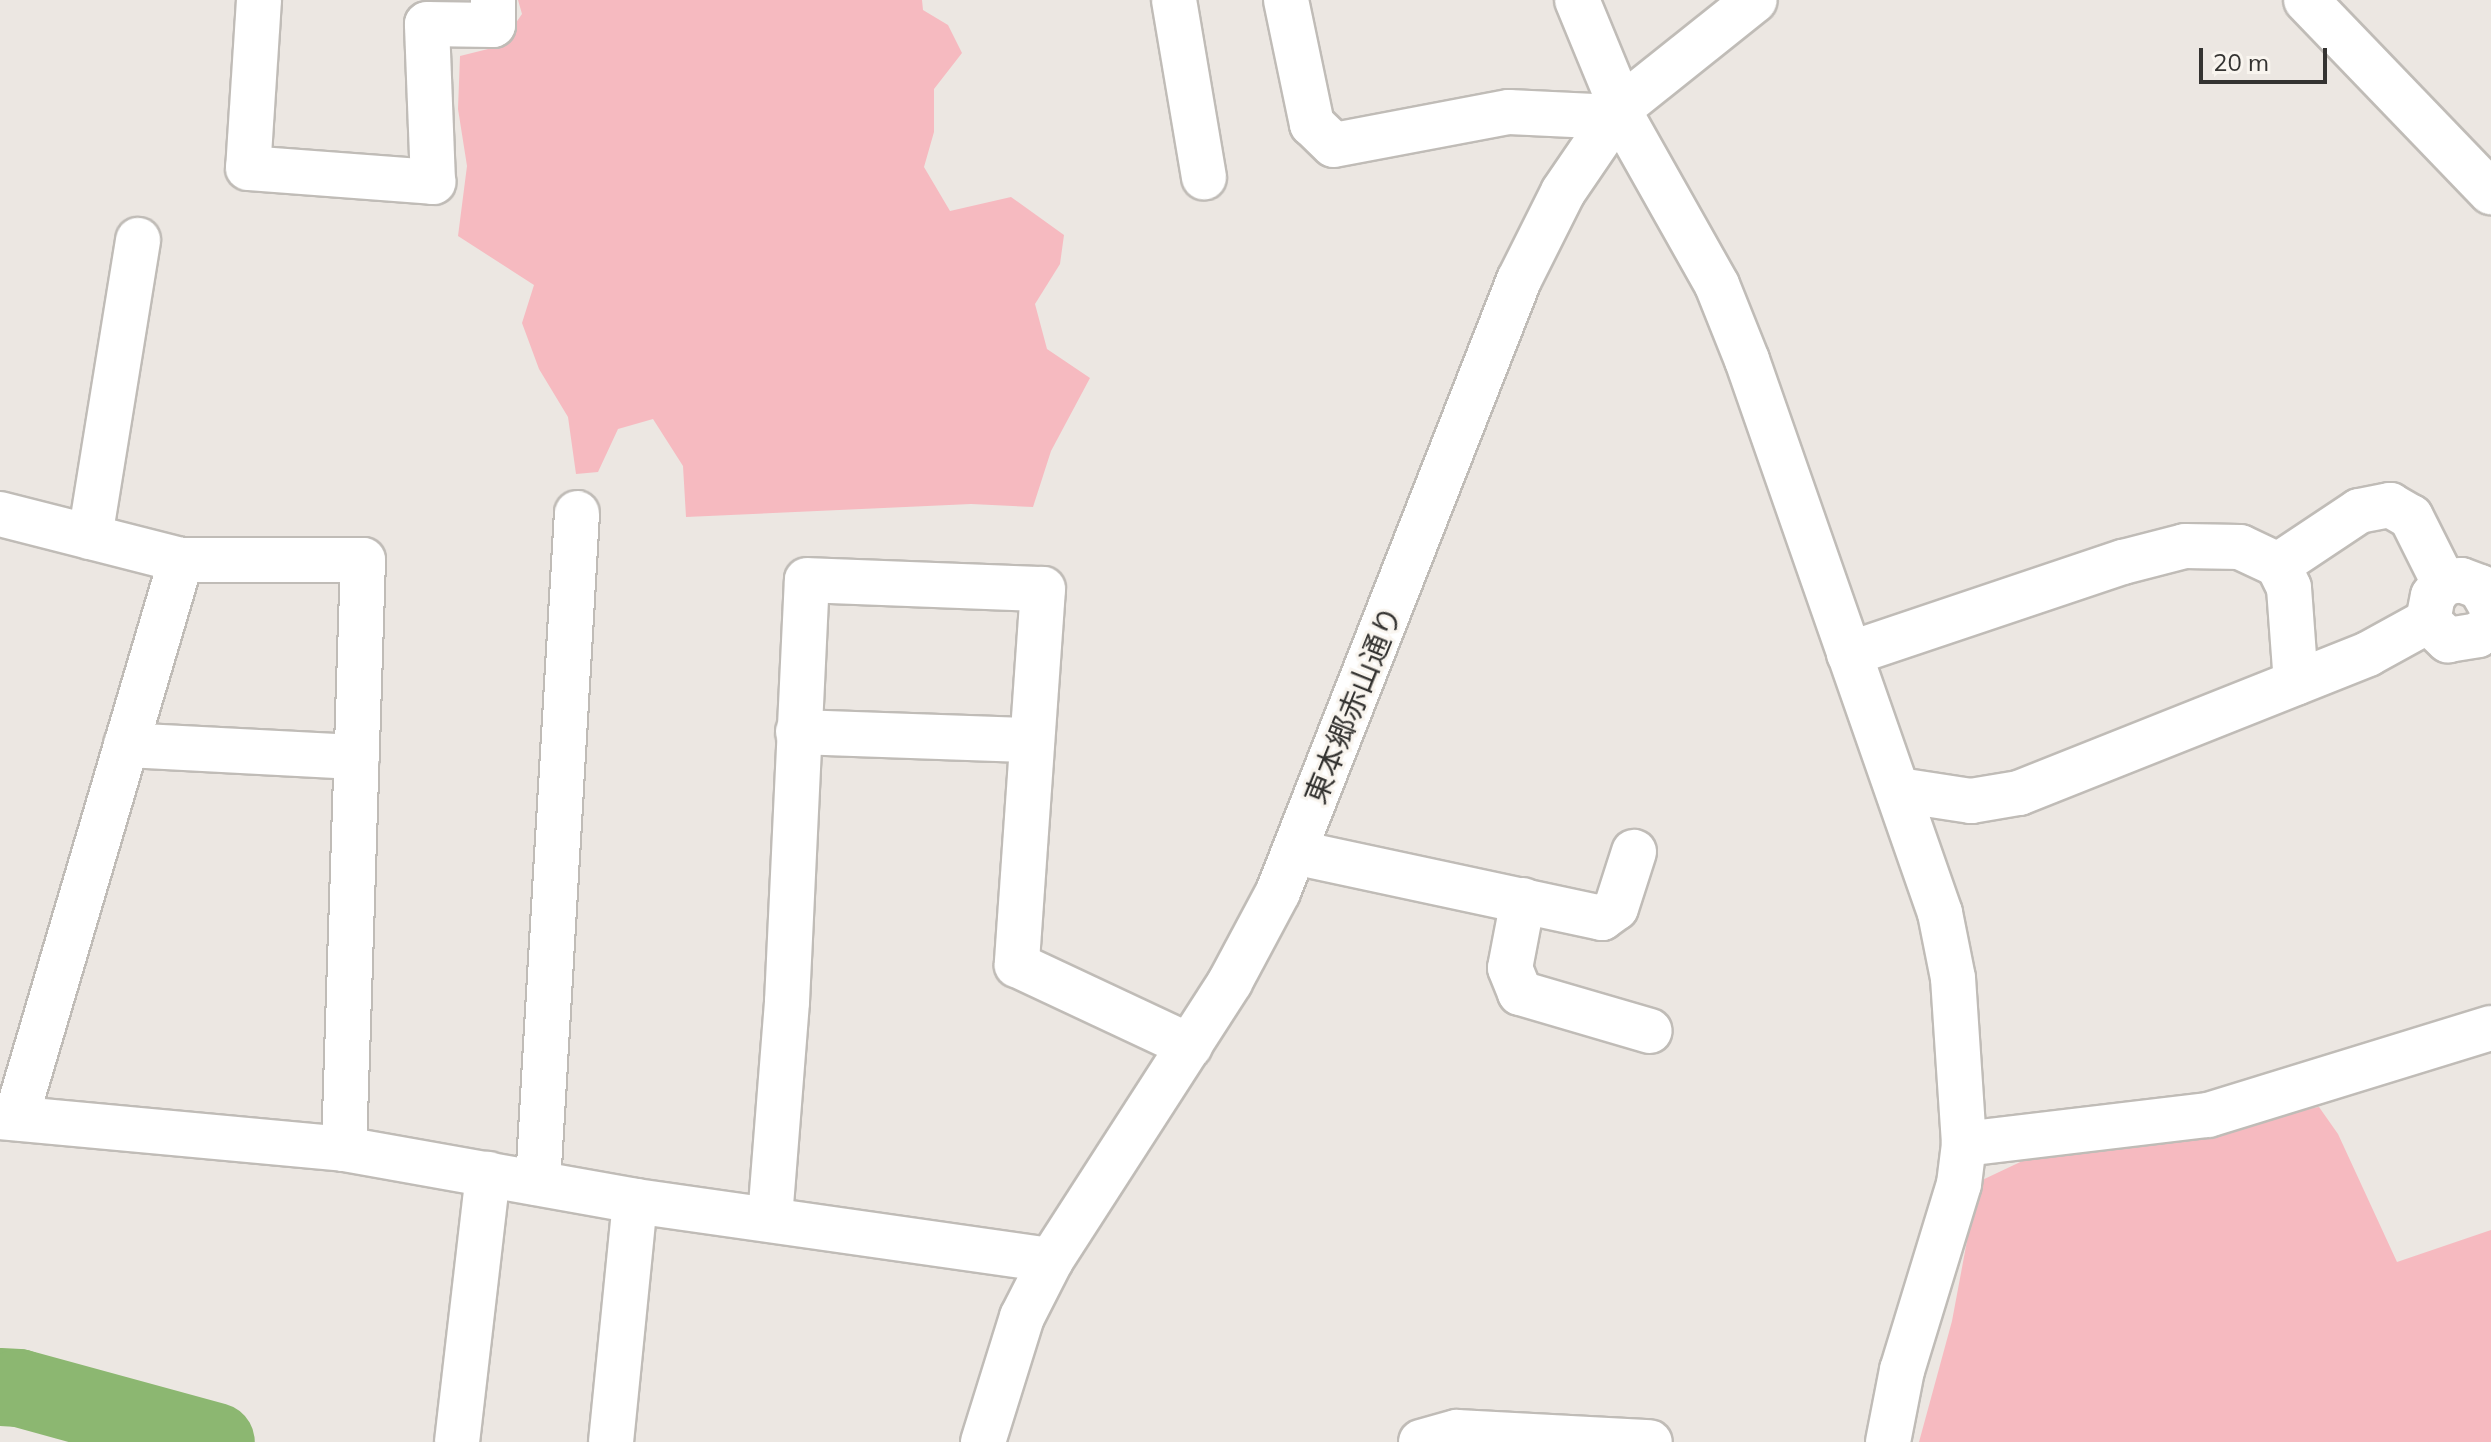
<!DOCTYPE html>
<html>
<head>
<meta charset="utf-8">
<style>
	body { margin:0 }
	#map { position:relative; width:2491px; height:1442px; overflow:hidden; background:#ece7e2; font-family:Mulish,"Noto Sans JP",sans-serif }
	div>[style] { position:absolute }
	.green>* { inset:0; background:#f6bac0 }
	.river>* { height:78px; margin:-39px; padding:0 39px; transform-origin:39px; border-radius:39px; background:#8cb771 }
	.roads { filter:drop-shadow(2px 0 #c0bcb7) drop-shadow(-2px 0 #c0bcb7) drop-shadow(0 2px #c0bcb7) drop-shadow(0 -2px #c0bcb7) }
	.minor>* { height:44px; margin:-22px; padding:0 22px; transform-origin:22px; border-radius:22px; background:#fff }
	span { translate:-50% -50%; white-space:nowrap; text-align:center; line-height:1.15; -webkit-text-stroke:6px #f9f5ef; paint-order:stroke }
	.street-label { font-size:30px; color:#343331 }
	.scale { position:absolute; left:2199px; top:48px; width:128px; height:36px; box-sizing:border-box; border:4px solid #343331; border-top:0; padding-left:10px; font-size:24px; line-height:28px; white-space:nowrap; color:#343331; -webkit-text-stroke:6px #f9f5ef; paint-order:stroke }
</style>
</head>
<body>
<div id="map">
	<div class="green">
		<i style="clip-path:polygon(518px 0,922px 0,923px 10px,948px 25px,962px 53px,934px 89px,934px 132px,924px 167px,950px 211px,1011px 197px,1064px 235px,1060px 264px,1035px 304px,1047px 349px,1090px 378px,1051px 451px,1033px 507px,971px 504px,686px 517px,683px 466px,653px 419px,618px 429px,598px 472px,576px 474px,568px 417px,539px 369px,522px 323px,534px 285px,458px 236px,467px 166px,458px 109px,460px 56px,500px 46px,522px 14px)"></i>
		<i style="clip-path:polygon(2319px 1107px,2338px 1134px,2397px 1262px,2491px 1230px,2491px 1442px,1919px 1442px,1952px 1321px,1978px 1182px,2037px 1154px)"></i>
	</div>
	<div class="river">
		<i style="left:0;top:1387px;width:19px;rotate:3deg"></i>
		<i style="left:19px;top:1388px;width:204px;rotate:15.3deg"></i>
	</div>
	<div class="roads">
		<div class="minor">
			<i style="left:259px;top:0;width:168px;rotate:93.7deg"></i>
			<i style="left:248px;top:168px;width:186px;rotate:4.3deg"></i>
			<i style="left:433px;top:182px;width:158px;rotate:-92.2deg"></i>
			<i style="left:427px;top:24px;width:66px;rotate:0.9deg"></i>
			<i style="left:493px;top:25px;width:25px;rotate:-90deg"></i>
			<i style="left:1174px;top:0;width:180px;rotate:80.4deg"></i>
			<i style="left:1286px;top:0;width:127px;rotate:78.2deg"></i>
			<i style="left:1312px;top:124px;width:30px;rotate:44deg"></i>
			<i style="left:1334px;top:145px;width:178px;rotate:-10.7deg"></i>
			<i style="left:1509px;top:112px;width:106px;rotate:2.7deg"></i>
			<i style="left:1577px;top:0;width:116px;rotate:67.6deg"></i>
			<i style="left:2306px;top:0;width:267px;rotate:46.1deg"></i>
			<i style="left:1619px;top:111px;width:200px;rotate:60.6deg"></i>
			<i style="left:1717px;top:285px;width:81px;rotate:68.2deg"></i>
			<i style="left:1747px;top:360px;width:586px;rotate:70.76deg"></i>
			<i style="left:1940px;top:913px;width:66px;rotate:78.7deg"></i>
			<i style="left:1953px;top:978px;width:166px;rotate:86.2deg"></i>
			<i style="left:1964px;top:1144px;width:40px;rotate:97.1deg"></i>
			<i style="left:1959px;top:1184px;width:195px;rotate:107deg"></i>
			<i style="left:1902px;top:1370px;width:73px;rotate:101deg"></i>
			<i style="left:0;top:514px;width:187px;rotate:14.3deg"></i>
			<i style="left:181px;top:560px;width:182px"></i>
			<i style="left:363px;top:560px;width:589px;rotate:91.85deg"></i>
			<i style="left:90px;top:537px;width:301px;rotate:-80.8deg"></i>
			<i style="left:2278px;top:565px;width:97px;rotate:-33.7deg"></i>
			<i style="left:2359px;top:511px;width:32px;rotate:-11deg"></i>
			<i style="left:2390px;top:505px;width:24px;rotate:30deg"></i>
			<i style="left:2411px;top:517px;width:74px;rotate:63.4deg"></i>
			<i style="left:2428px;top:621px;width:28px;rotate:44deg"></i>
			<i style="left:2448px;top:640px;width:30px;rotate:-9deg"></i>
			<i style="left:2478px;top:635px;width:17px;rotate:-40deg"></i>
			<i style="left:1849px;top:654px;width:289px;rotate:-18.6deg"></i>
			<i style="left:2123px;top:562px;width:64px;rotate:-14.5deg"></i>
			<i style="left:2185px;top:546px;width:55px;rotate:1deg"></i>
			<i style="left:2240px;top:547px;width:42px;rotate:25.3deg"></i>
			<i style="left:2278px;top:565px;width:25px;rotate:64deg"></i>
			<i style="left:2289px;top:588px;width:95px;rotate:85.8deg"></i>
			<i style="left:798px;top:732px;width:234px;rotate:2deg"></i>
			<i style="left:126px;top:745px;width:231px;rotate:3deg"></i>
			<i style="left:1899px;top:790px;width:73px;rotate:8.7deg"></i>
			<i style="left:1971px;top:801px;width:49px;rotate:-9.5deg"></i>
			<i style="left:2019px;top:793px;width:376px;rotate:-21.7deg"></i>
			<i style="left:2368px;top:654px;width:68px;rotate:-28.8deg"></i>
			<i style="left:2428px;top:621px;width:25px;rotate:-79deg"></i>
			<i style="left:2433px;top:596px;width:17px;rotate:-50deg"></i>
			<i style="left:2444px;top:583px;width:17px;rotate:-10deg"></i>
			<i style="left:2461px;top:580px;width:20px;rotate:20deg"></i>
			<i style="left:2480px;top:587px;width:22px;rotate:60deg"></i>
			<i style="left:1294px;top:852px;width:315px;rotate:12.1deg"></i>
			<i style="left:1602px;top:918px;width:17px;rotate:-36deg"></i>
			<i style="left:1616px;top:908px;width:59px;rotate:-72.2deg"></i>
			<i style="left:1523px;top:900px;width:69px;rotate:100.8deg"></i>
			<i style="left:1510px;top:968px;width:27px;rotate:68deg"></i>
			<i style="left:1520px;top:993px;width:135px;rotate:16.3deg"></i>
			<i style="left:0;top:1117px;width:345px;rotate:5.3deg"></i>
			<i style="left:344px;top:1149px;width:296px;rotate:10.1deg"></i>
			<i style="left:635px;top:1201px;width:420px;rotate:8.1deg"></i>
			<i style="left:16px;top:1118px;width:582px;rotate:-73.53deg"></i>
			<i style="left:1964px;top:1144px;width:246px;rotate:-6.8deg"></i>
			<i style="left:2208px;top:1115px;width:296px;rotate:-17.1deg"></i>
			<i style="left:538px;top:1183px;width:671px;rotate:-86.67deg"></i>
			<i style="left:770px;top:1218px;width:217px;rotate:-85.5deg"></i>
			<i style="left:787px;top:1002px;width:422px;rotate:-87.3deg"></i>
			<i style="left:807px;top:580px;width:236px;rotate:2.2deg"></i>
			<i style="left:1043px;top:589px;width:377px;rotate:94deg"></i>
			<i style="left:1017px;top:965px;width:191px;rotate:25.1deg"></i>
			<i style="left:457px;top:1442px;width:270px;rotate:-83.4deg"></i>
			<i style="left:611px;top:1442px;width:242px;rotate:-84.3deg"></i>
			<i style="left:983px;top:1442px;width:131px;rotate:-72.7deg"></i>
			<i style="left:1022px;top:1317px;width:64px;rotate:-63deg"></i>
			<i style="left:1051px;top:1260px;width:331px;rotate:-57.2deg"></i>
			<i style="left:1230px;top:982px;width:102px;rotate:-61.9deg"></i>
			<i style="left:1278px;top:892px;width:658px;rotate:-68.51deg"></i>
			<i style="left:1519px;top:280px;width:98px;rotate:-63.4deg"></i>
			<i style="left:1563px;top:192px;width:103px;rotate:-55.7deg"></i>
			<i style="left:1621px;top:107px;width:171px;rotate:-38.6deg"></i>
			<i style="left:1421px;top:1442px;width:37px;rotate:-16deg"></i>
			<i style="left:1457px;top:1432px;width:193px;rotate:3deg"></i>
		</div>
	</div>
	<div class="street-label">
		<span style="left:1353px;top:705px;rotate:-68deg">東本郷赤山通り</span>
	</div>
	<div class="scale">20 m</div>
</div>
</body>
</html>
